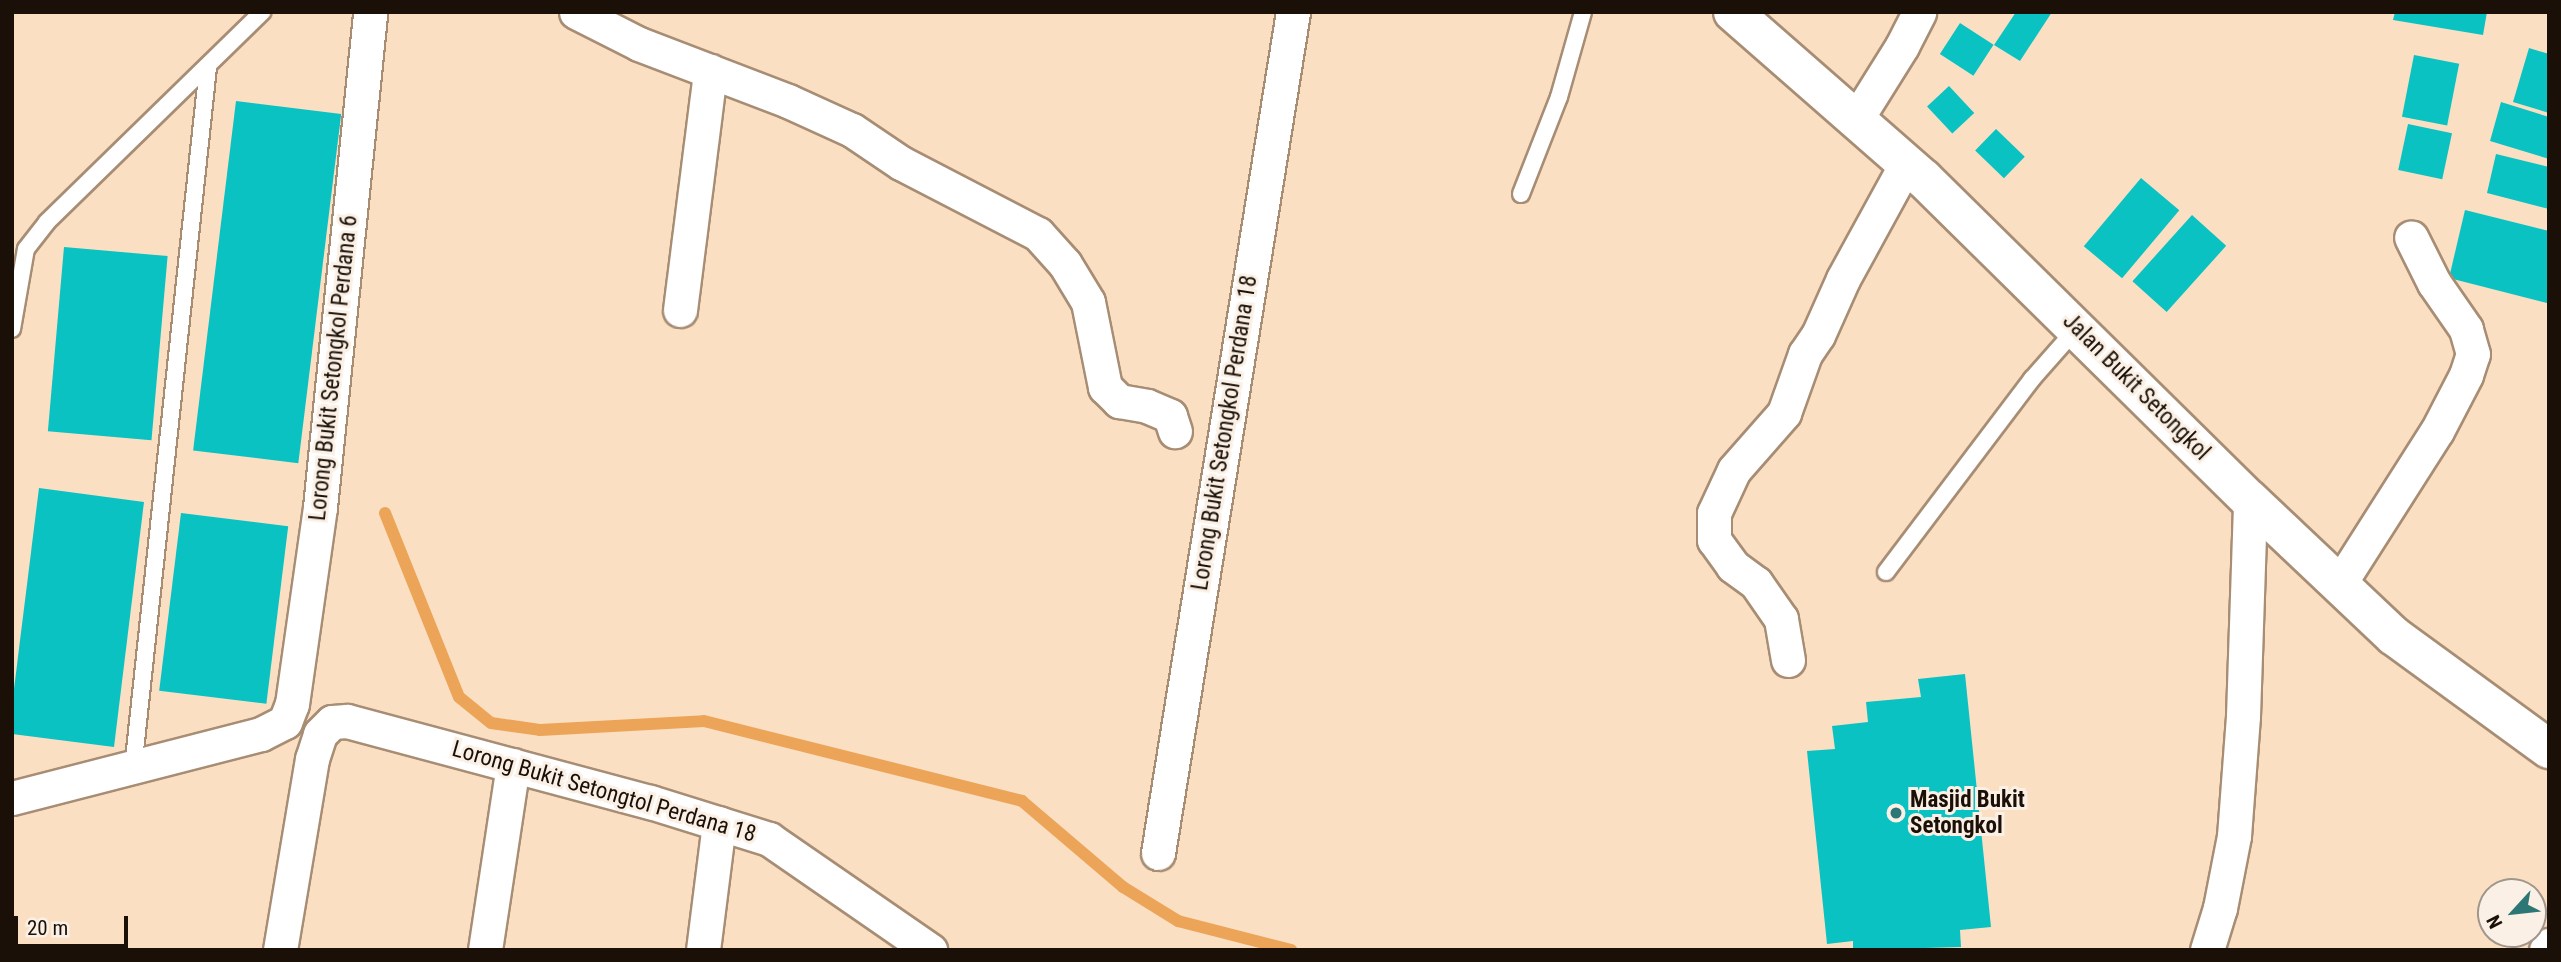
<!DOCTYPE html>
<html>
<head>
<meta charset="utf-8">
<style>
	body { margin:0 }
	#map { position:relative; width:2561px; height:962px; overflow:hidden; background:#fbdfc3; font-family:"Roboto Condensed",sans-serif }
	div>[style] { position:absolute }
	.stream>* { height:12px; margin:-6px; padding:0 6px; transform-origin:6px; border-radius:6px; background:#eca558 }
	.building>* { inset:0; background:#0ac2c2; transform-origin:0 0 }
	.roads { filter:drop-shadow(2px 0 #a78d74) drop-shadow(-2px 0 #a78d74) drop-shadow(0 2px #a78d74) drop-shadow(0 -2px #a78d74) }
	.lane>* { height:16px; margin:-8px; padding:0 8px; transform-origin:8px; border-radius:8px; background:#fff }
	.street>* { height:33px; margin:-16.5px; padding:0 16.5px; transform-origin:16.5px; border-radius:16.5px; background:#fff }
	.secondary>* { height:38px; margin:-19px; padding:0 19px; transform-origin:19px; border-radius:19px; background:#fff }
	.dots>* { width:19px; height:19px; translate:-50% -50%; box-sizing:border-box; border:4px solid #fbf0e5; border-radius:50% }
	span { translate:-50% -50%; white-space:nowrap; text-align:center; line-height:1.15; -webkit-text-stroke:6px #fbf0e5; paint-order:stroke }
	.street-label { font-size:23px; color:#1a1007 }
	.poi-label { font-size:23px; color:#1a1007; font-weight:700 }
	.left { translate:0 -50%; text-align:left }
	.frame { position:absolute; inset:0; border:14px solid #1a1007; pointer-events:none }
	.north { position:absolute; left:2477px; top:878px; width:70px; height:70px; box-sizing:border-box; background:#fbf0e5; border:2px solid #a1968c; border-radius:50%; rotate:243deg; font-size:19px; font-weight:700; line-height:28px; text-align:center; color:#1a1007 }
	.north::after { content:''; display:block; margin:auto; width:24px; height:32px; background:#2c7676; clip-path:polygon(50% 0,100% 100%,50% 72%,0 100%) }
	.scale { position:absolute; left:14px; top:916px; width:114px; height:32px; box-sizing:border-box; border:4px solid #1a1007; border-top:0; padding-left:9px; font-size:21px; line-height:24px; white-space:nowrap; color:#1a1007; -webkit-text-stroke:5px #fbf0e5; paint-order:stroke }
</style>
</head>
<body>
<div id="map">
	<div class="stream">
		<i style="left:385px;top:513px;width:198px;rotate:68.1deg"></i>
		<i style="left:459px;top:697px;width:41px;rotate:39.1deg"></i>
		<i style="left:491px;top:723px;width:49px;rotate:8.1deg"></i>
		<i style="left:540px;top:730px;width:164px;rotate:-3.1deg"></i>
		<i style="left:704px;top:721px;width:328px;rotate:14.1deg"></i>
		<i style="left:1022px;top:801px;width:133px;rotate:40.4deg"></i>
		<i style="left:1123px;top:887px;width:65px;rotate:31.7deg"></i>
		<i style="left:1178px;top:921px;width:117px;rotate:14.4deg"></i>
	</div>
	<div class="building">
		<i style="clip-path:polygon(2016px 12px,2052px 12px,2020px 61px,1994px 45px)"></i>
		<i style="clip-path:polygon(2395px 12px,2487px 12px,2483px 35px,2393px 20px)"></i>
		<i style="left:1960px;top:23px;width:40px;height:37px;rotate:33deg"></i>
		<i style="clip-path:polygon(2529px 48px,2549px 54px,2549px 113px,2513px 102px)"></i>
		<i style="left:2414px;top:55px;width:46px;height:63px;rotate:11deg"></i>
		<i style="left:1949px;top:86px;width:37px;height:30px;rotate:47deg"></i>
		<i style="left:236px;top:101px;width:106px;height:352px;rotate:7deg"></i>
		<i style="clip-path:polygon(2501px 102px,2549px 117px,2549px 159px,2490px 141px)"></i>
		<i style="left:2408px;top:124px;width:45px;height:47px;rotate:12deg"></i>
		<i style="left:1996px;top:129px;width:40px;height:30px;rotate:44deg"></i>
		<i style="clip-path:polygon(2496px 154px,2549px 167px,2549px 209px,2487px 193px)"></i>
		<i style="left:2141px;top:178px;width:50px;height:89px;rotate:40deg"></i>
		<i style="clip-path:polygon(2465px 210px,2549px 231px,2547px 303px,2449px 278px)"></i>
		<i style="left:2192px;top:215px;width:46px;height:89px;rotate:42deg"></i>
		<i style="left:64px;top:247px;width:104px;height:185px;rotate:5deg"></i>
		<i style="clip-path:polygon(39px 488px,144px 502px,114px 747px,12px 734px,12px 705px)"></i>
		<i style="left:181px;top:513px;width:108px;height:179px;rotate:7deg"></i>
		<i style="clip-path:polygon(1965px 674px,1991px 927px,1960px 930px,1961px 947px,1853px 950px,1853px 941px,1827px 944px,1807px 751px,1835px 749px,1832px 726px,1868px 722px,1866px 702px,1921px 697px,1918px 679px)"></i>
	</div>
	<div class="roads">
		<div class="lane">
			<i style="left:1521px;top:194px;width:104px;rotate:-68.6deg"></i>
			<i style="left:1559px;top:97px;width:88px;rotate:-74.2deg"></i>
			<i style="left:12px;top:329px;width:81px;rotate:-80.1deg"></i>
			<i style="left:26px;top:249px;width:34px;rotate:-52deg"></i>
			<i style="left:47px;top:222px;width:301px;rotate:-44.3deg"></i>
			<i style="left:1886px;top:572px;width:242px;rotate:-52.9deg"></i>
			<i style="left:2032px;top:379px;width:68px;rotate:-48.6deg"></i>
			<i style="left:133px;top:769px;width:706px;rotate:-83.9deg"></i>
		</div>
		<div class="street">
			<i style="left:576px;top:12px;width:71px;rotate:26.9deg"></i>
			<i style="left:639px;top:44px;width:160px;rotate:20.9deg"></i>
			<i style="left:788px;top:101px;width:70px;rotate:24.4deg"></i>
			<i style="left:852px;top:130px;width:59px;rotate:34deg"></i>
			<i style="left:901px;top:163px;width:154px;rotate:27.4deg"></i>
			<i style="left:1038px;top:234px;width:40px;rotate:48deg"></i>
			<i style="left:1065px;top:264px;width:44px;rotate:58.8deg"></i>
			<i style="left:1088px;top:302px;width:87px;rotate:78.7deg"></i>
			<i style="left:1105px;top:387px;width:20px;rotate:45deg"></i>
			<i style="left:1119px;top:401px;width:28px;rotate:10deg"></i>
			<i style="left:1147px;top:406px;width:25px;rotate:23deg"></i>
			<i style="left:1170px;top:416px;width:16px;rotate:72deg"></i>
			<i style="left:1857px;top:118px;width:85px;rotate:-58deg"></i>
			<i style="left:1902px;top:46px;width:38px;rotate:-63deg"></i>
			<i style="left:680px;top:310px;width:241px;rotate:-82.8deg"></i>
			<i style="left:2340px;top:583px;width:180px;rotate:-57.5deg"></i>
			<i style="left:2437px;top:431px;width:63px;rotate:-62.6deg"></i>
			<i style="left:2466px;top:375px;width:22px;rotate:-72deg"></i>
			<i style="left:2473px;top:354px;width:26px;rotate:-106deg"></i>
			<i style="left:2466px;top:329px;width:56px;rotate:-124.8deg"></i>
			<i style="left:2434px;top:283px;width:51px;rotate:-116.6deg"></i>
			<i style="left:1788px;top:660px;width:42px;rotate:-99.7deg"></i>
			<i style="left:1781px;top:619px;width:44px;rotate:-124.8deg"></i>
			<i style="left:1756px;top:583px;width:29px;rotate:-144deg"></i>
			<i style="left:1733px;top:566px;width:32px;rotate:-126deg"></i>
			<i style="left:1714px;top:540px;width:27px;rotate:-90deg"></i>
			<i style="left:1714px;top:513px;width:47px;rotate:-65.1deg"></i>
			<i style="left:1734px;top:470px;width:76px;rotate:-48.7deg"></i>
			<i style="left:1784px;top:413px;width:63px;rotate:-70.4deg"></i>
			<i style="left:1805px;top:354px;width:23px;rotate:-56deg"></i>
			<i style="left:1818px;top:335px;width:61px;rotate:-65.9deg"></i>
			<i style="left:1843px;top:279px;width:131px;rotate:-61.3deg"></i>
			<i style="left:12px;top:798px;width:257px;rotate:-14.4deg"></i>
			<i style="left:261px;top:734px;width:27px;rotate:-27deg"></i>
			<i style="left:285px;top:722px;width:19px;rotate:-69deg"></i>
			<i style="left:292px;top:704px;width:199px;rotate:-81.9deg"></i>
			<i style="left:320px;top:507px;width:498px;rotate:-84.2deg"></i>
			<i style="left:1158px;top:853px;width:852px;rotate:-80.88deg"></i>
			<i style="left:280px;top:950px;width:194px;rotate:-80.5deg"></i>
			<i style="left:312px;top:759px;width:26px;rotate:-72deg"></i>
			<i style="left:320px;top:734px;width:17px;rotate:-45deg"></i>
			<i style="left:332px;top:722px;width:15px;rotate:-4deg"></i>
			<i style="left:347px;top:721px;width:314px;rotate:15deg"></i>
			<i style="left:650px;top:802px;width:125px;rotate:17.3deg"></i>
			<i style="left:769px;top:839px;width:196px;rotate:34.6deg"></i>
			<i style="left:485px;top:950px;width:187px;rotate:-81.4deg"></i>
			<i style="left:703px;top:950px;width:128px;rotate:-82.8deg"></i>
			<i style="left:2207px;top:950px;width:44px;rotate:-72.8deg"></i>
			<i style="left:2220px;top:908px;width:73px;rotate:-79deg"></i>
			<i style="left:2234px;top:836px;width:120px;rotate:-85.7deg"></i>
			<i style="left:2243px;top:716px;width:216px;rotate:-88.1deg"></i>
			<i style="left:2546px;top:950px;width:6px;rotate:-59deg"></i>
		</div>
		<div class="secondary">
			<i style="left:1733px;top:12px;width:254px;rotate:41.2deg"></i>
			<i style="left:1924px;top:179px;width:458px;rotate:44.6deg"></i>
			<i style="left:2250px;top:500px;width:198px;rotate:43.4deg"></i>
			<i style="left:2394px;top:636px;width:192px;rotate:36.1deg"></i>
		</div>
	</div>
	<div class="dots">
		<i style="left:1896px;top:813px;background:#2c7676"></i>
	</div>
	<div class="street-label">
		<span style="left:334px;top:368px;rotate:-84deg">Lorong Bukit Setongkol Perdana 6</span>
		<span style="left:2136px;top:387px;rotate:45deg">Jalan Bukit Setongkol</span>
		<span style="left:1225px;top:433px;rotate:-81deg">Lorong Bukit Setongkol Perdana 18</span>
		<span style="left:604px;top:792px;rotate:16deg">Lorong Bukit Setongtol Perdana 18</span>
	</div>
	<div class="poi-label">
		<span class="left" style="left:1910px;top:813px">Masjid Bukit<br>Setongkol</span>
	</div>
	<div class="frame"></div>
	<div class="north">N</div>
	<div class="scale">20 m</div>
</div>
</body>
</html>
